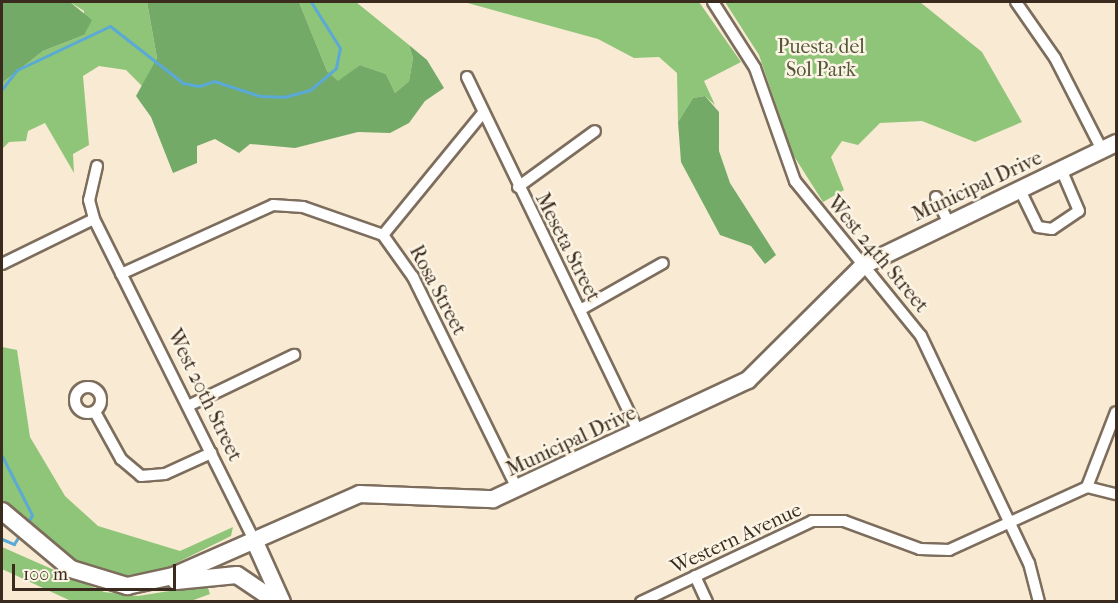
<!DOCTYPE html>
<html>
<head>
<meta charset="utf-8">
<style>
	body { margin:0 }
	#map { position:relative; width:1118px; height:603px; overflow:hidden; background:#f8ead3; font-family:"IM FELL French Canon",serif }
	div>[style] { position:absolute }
	.green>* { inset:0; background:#8fc578 }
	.forest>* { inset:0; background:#73aa68 }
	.stream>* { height:3px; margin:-1.5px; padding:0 1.5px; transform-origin:1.5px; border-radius:1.5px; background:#5ba9d5 }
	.roads { filter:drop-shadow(2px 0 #7d6d5d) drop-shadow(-2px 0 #7d6d5d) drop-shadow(0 2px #7d6d5d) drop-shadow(0 -2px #7d6d5d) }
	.street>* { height:10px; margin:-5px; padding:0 5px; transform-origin:5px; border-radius:5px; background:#fff }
	.street>.ring { margin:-5px; padding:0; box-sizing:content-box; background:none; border:10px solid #fff; border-radius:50% }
	.secondary>* { height:16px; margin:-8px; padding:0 8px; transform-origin:8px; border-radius:8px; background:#fff }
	span { translate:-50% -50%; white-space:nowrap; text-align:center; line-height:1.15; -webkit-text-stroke:5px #fcf5e5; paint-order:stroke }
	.park-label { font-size:20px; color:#545839 }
	.street-label { font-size:20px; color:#3b2a1e }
	.frame { position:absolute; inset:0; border:3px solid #3b2a1e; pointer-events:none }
	.scale { position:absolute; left:12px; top:564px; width:164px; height:27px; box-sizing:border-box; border:3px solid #3b2a1e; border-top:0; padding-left:8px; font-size:18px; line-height:21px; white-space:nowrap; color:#3b2a1e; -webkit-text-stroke:4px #fcf5e5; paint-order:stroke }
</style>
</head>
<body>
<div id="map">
	<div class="green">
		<i style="clip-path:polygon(70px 2px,147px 2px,157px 58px,144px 88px,126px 70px,99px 66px,83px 76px,89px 145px,73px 154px,74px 173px,45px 123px,28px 131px,26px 141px,9px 142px,2px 149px,2px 83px,43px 51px,84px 35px,84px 11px)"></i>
		<i style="clip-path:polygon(299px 2px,356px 2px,409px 45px,413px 58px,409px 81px,395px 93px,386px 74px,360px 65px,338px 82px,327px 71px)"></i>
		<i style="clip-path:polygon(464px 2px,699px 2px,741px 62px,704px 81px,715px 105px,705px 96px,693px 98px,678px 122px,677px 73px,659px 57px,634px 58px,598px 39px)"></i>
		<i style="clip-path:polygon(725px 2px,920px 2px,982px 52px,1022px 122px,975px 142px,922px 121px,880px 123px,858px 145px,842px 141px,831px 157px,844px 190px,823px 202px,792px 153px,759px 55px)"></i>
		<i style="clip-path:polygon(2px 347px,17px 350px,30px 437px,65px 496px,98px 526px,180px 551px,233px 527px,231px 536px,160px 571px,120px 576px,74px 561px,42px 535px,2px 500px)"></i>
		<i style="clip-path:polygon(2px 547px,104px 592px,138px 596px,207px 585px,210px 594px,191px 601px,71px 601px,2px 569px)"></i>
	</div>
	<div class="forest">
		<i style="clip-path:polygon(2px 2px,70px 2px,92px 20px,84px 35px,43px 51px,2px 83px)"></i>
		<i style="clip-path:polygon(147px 2px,299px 2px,327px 71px,338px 81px,360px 65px,386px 74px,395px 93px,409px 81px,413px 58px,409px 45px,427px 60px,444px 88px,425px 101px,409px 123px,390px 133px,358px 132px,295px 148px,250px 144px,239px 153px,215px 139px,197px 146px,197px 163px,173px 173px,151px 117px,136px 96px,157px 58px)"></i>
		<i style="clip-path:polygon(705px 96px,719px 112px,719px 151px,730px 183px,776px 255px,765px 264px,751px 246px,720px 235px,681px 162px,678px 122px,693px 98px)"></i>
	</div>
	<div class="stream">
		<i style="left:2px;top:89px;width:24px;rotate:-52deg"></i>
		<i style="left:17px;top:70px;width:103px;rotate:-25.3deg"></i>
		<i style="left:110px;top:26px;width:93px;rotate:38deg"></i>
		<i style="left:183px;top:83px;width:16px;rotate:11deg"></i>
		<i style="left:199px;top:86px;width:16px;rotate:-18deg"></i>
		<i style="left:214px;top:81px;width:48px;rotate:18.1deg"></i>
		<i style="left:260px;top:96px;width:24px;rotate:2deg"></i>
		<i style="left:284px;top:97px;width:27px;rotate:-15deg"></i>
		<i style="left:310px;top:90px;width:34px;rotate:-40deg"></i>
		<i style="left:336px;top:68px;width:20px;rotate:-79deg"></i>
		<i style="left:340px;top:48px;width:54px;rotate:-122.2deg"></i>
		<i style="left:2px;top:456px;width:66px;rotate:63deg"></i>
		<i style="left:32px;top:515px;width:10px;rotate:119deg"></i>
		<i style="left:2px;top:539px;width:13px;rotate:23deg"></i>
		<i style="left:14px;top:544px;width:12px;rotate:-59deg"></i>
	</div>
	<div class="roads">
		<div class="street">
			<i style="left:713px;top:2px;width:78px;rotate:57.5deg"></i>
			<i style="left:755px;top:68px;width:120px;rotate:70.5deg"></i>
			<i style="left:795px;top:181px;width:200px;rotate:50.9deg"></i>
			<i style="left:921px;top:336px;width:251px;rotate:64.6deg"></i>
			<i style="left:1029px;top:563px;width:40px;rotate:75.6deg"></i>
			<i style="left:1016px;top:2px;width:68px;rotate:55.1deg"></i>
			<i style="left:1055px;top:58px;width:103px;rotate:62.9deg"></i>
			<i style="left:467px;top:77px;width:395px;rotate:64.2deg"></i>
			<i style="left:97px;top:166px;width:35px;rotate:103deg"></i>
			<i style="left:89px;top:200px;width:20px;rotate:75deg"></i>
			<i style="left:94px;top:219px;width:359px;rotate:63.5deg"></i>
			<i style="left:518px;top:187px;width:95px;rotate:-36deg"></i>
			<i style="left:1019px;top:188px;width:43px;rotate:64deg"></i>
			<i style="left:1038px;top:227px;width:14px;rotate:8deg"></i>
			<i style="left:1052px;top:229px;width:32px;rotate:-34deg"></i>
			<i style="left:1079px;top:211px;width:46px;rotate:-113.2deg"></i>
			<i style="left:936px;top:197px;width:28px;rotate:64deg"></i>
			<i style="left:383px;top:235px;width:158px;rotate:-50.7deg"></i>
			<i style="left:2px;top:264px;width:102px;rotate:-26.1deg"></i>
			<i style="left:121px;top:274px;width:167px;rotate:-24.4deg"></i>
			<i style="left:273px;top:205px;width:30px;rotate:4deg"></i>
			<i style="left:303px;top:207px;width:85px;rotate:19.3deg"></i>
			<i style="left:383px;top:235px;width:52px;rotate:54.5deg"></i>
			<i style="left:413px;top:277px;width:237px;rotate:63.8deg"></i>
			<i style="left:580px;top:310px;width:95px;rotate:-29.5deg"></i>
			<i class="ring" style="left:75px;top:387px;width:16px;height:16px"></i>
			<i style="left:188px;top:406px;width:118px;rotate:-25.7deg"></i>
			<i style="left:95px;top:412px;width:54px;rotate:61deg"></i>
			<i style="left:121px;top:459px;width:26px;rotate:40deg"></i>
			<i style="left:141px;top:476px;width:24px;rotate:-5deg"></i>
			<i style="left:165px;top:474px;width:51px;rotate:-24.5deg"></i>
			<i style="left:1087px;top:487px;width:80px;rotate:-68.9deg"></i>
			<i style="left:695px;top:576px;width:29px;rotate:65deg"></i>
			<i style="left:641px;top:602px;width:189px;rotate:-25.3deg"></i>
			<i style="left:812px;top:521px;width:32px"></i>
			<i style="left:844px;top:521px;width:81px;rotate:20.2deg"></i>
			<i style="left:920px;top:549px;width:29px;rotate:2deg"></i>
			<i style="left:949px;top:550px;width:152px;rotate:-24.5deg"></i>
			<i style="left:1087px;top:487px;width:30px;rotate:14deg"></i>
		</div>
		<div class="secondary">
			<i style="left:2px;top:511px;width:90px;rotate:40deg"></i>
			<i style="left:71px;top:569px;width:59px;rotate:16.9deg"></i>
			<i style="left:127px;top:586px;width:47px;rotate:-12.3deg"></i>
			<i style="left:173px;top:576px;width:204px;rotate:-23.7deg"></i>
			<i style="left:360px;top:494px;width:133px;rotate:2.2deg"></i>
			<i style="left:493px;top:499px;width:281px;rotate:-25deg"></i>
			<i style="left:748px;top:380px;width:163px;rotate:-44.8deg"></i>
			<i style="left:864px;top:265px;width:280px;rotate:-25.8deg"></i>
			<i style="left:254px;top:540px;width:68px;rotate:65.7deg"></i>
			<i style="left:176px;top:581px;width:61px;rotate:-5.6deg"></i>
			<i style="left:237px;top:575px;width:48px;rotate:34deg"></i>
		</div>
	</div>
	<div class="park-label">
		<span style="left:821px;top:58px">Puesta del<br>Sol Park</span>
	</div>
	<div class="street-label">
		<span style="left:977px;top:186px;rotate:-25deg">Municipal Drive</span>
		<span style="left:568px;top:247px;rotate:63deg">Meseta Street</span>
		<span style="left:878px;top:254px;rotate:50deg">West 24th Street</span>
		<span style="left:438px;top:290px;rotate:62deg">Rosa Street</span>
		<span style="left:205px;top:395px;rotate:64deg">West 20th Street</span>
		<span style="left:571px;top:441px;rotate:-25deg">Municipal Drive</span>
		<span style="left:736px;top:538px;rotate:-25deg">Western Avenue</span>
	</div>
	<div class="frame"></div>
	<div class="scale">100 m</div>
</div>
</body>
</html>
